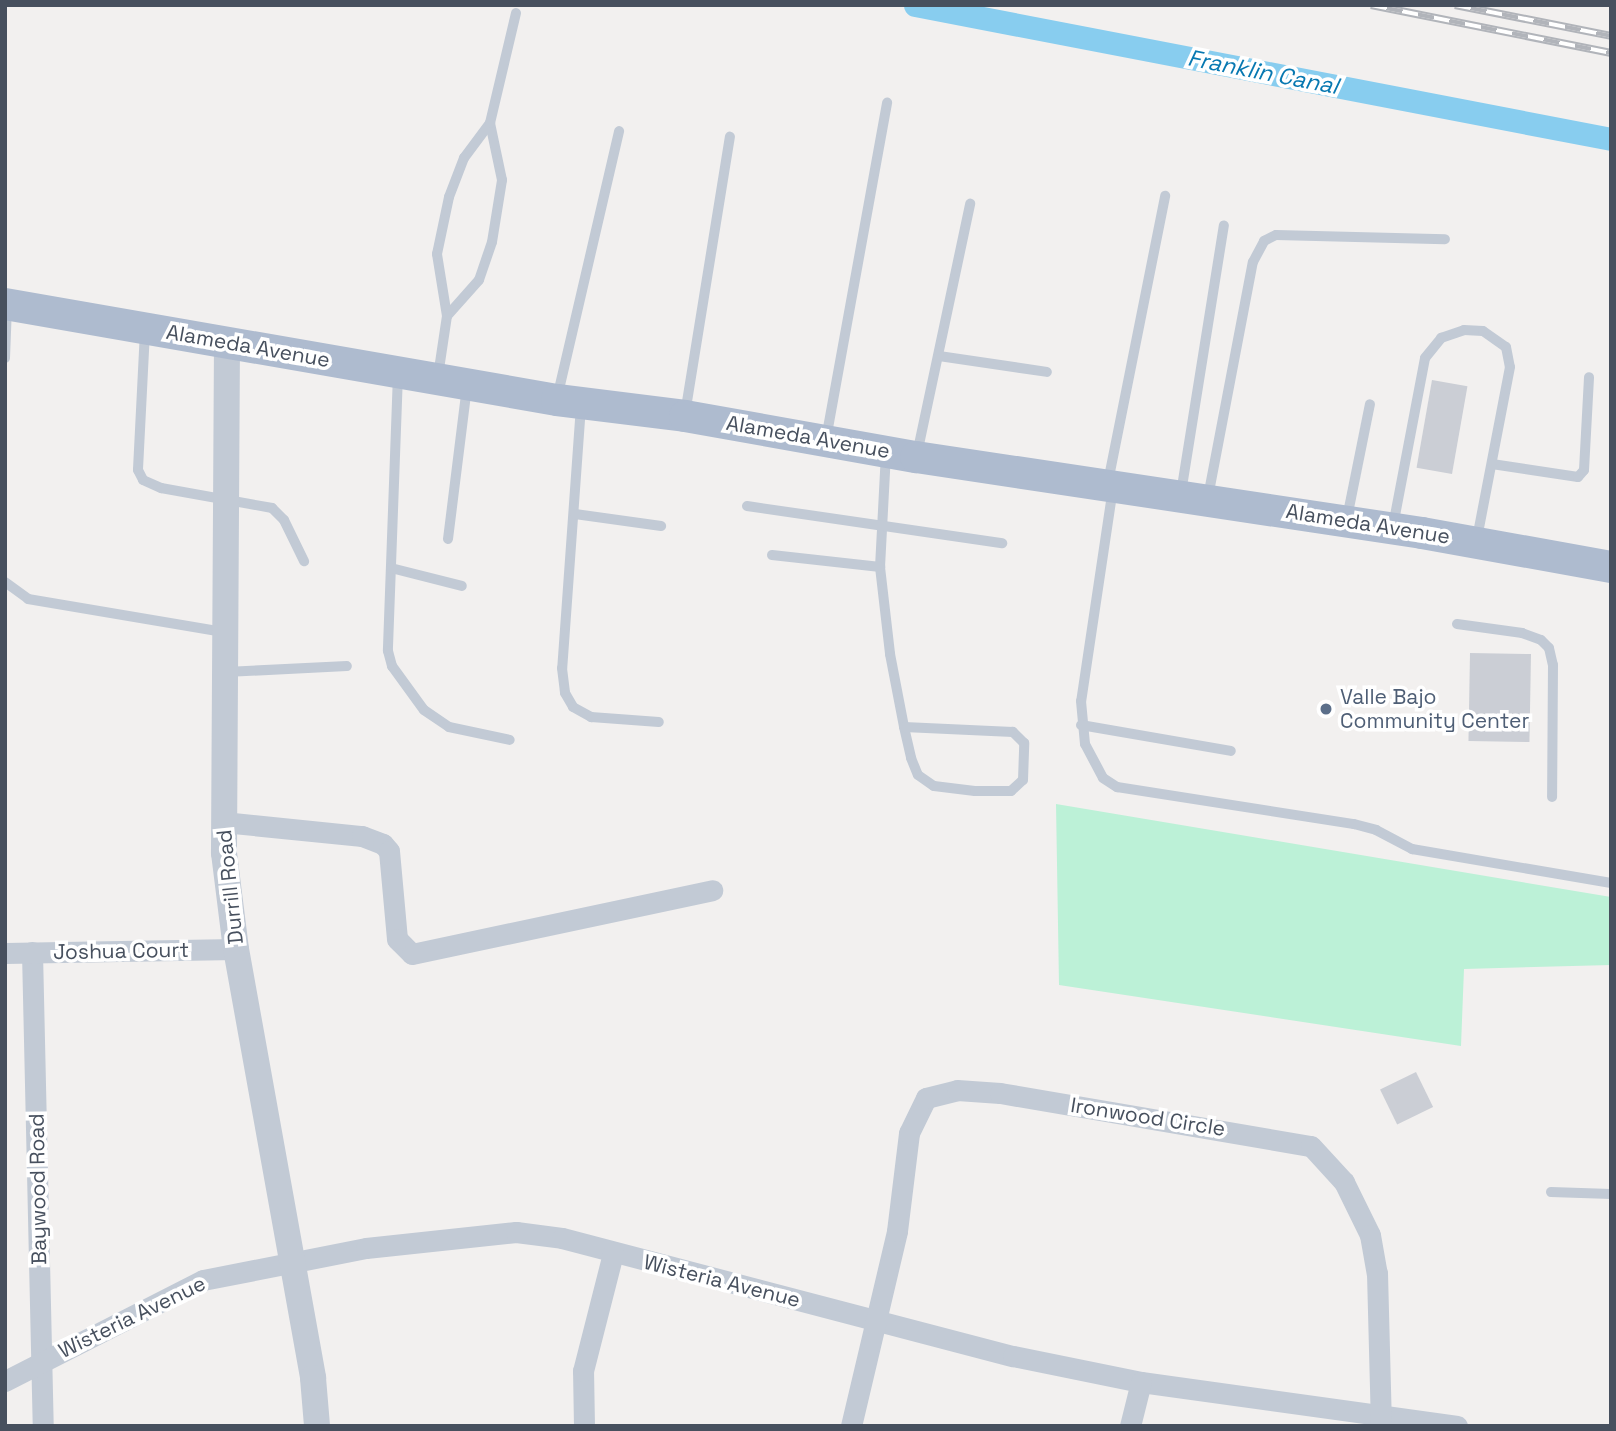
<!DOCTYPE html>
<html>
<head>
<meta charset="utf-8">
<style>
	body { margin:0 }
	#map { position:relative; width:1616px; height:1431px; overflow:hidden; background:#f2f0ef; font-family:"Space Grotesk",sans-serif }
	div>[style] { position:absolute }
	.green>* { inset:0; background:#bcf1d7 }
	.canal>* { height:23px; margin:-11.5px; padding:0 11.5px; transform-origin:11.5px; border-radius:11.5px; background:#88cdef }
	.building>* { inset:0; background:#cbced5; transform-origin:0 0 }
	.service>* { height:10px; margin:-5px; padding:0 5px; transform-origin:5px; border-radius:5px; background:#c2cad5 }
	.minor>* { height:21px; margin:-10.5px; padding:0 10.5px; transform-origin:10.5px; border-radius:10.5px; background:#c2cad5 }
	.tertiary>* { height:26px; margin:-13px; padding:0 13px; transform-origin:13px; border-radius:13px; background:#c2cad5 }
	.primary>* { height:32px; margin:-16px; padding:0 16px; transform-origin:16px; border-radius:16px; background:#aebbcf }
	.rail>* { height:8px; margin-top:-4px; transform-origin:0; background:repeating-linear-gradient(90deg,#fff 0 16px,#b1b4ba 0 32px); box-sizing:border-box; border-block:2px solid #b1b4ba }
	.dots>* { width:19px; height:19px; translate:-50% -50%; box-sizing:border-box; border:4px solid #fff; border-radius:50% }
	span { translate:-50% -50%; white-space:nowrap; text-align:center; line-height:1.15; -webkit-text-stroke:7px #fff; paint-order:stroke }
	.street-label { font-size:21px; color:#47505e }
	.service-label { font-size:21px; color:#4e5e75 }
	.left { translate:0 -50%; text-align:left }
	.water-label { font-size:23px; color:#0778b1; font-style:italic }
	.frame { position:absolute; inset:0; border:7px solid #47505e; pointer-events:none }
</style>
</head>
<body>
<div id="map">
	<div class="green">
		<i style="clip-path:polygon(1056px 804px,1611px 897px,1611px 965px,1464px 969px,1461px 1046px,1059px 985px)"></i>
	</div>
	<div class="canal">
		<i style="left:915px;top:5px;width:709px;rotate:10.9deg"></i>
	</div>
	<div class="building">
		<i style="left:1432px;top:380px;width:36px;height:89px;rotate:10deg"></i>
		<i style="left:1470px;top:653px;width:61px;height:88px;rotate:1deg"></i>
		<i style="left:1416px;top:1072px;width:39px;height:40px;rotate:64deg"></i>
	</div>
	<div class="service">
		<i style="left:447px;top:316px;width:48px;rotate:-48.4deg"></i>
		<i style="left:479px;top:280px;width:40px;rotate:-71.1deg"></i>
		<i style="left:492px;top:242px;width:63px;rotate:-80.8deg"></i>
		<i style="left:502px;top:180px;width:58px;rotate:-101.9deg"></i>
		<i style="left:145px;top:331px;width:139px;rotate:92.9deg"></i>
		<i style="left:138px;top:470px;width:11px;rotate:63deg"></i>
		<i style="left:143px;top:480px;width:20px;rotate:24deg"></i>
		<i style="left:161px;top:488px;width:113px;rotate:10.2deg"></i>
		<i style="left:272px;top:508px;width:17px;rotate:45deg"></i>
		<i style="left:284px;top:520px;width:46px;rotate:64deg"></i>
		<i style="left:939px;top:356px;width:109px;rotate:8.4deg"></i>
		<i style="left:5px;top:358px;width:51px;rotate:-87.8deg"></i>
		<i style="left:398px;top:374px;width:277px;rotate:92.1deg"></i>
		<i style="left:388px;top:651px;width:16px;rotate:75deg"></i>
		<i style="left:392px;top:666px;width:54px;rotate:54deg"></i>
		<i style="left:424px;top:710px;width:30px;rotate:34deg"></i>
		<i style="left:449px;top:727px;width:62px;rotate:12deg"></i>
		<i style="left:438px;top:376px;width:61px;rotate:-81.5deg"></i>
		<i style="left:447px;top:316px;width:63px;rotate:-99.2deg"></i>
		<i style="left:437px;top:254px;width:58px;rotate:-78.1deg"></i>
		<i style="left:449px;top:197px;width:42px;rotate:-69deg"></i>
		<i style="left:464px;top:158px;width:44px;rotate:-53.4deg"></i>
		<i style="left:490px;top:123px;width:113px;rotate:-76.7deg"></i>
		<i style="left:557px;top:398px;width:274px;rotate:-76.9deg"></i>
		<i style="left:581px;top:406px;width:263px;rotate:94.1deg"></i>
		<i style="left:562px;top:668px;width:25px;rotate:83deg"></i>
		<i style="left:565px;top:693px;width:16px;rotate:60deg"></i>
		<i style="left:573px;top:707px;width:21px;rotate:29deg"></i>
		<i style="left:591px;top:717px;width:68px;rotate:4.2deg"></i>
		<i style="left:685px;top:414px;width:281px;rotate:-80.8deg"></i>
		<i style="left:826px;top:439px;width:342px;rotate:-79.7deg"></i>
		<i style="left:886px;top:453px;width:114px;rotate:93deg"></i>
		<i style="left:880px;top:567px;width:88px;rotate:83.4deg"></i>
		<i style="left:890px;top:654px;width:74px;rotate:79.1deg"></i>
		<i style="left:904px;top:727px;width:32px;rotate:77deg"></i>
		<i style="left:911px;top:758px;width:18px;rotate:68deg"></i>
		<i style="left:918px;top:775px;width:19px;rotate:35deg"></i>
		<i style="left:934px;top:786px;width:41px;rotate:7deg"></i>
		<i style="left:975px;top:791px;width:36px"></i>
		<i style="left:1011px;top:791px;width:16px;rotate:-43deg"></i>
		<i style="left:1023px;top:780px;width:37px;rotate:-88deg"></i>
		<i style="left:1024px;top:743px;width:16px;rotate:-135deg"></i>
		<i style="left:1013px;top:732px;width:109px;rotate:-177.4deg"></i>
		<i style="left:917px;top:454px;width:256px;rotate:-78deg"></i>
		<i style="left:1492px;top:464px;width:87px;rotate:8.6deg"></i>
		<i style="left:1578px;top:477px;width:9px;rotate:-49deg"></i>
		<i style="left:1584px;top:470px;width:93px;rotate:-86.9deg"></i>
		<i style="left:1108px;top:482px;width:292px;rotate:-78.7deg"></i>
		<i style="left:1113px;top:488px;width:215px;rotate:98.5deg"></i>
		<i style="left:1081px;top:701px;width:43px;rotate:84.7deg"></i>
		<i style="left:1085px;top:744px;width:38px;rotate:62deg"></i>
		<i style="left:1103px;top:778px;width:17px;rotate:33deg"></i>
		<i style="left:1117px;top:787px;width:240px;rotate:8.9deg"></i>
		<i style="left:1354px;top:824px;width:23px;rotate:15deg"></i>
		<i style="left:1376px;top:830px;width:41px;rotate:27.8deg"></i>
		<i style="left:1412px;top:849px;width:202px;rotate:9.7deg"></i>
		<i style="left:1181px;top:493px;width:271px;rotate:-80.9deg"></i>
		<i style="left:1208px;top:497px;width:239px;rotate:-79.2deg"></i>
		<i style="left:1253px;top:262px;width:24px;rotate:-62deg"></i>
		<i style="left:1264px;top:241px;width:13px;rotate:-27deg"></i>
		<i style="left:1276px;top:235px;width:169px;rotate:1.4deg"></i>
		<i style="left:747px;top:506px;width:258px;rotate:8.3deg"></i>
		<i style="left:575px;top:514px;width:87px;rotate:7.9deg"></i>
		<i style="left:1347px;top:518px;width:116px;rotate:-78.6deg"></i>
		<i style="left:1393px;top:526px;width:171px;rotate:-79.2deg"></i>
		<i style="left:1425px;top:358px;width:26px;rotate:-51deg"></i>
		<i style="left:1441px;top:338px;width:24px;rotate:-19deg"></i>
		<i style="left:1464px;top:330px;width:19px;rotate:3deg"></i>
		<i style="left:1483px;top:331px;width:28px;rotate:35deg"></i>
		<i style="left:1506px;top:347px;width:20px;rotate:79deg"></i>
		<i style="left:1510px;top:367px;width:174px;rotate:100.9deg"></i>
		<i style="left:448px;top:539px;width:153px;rotate:-82.9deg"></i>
		<i style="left:772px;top:555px;width:109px;rotate:6.3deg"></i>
		<i style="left:391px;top:568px;width:73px;rotate:14.2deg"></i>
		<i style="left:5px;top:582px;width:29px;rotate:36deg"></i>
		<i style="left:28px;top:599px;width:198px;rotate:9.6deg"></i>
		<i style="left:1457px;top:624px;width:66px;rotate:7.9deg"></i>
		<i style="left:1522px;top:633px;width:20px;rotate:20deg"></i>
		<i style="left:1541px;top:640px;width:11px;rotate:45deg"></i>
		<i style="left:1549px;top:648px;width:17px;rotate:77deg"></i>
		<i style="left:1553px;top:665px;width:132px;rotate:90.4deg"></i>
		<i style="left:226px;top:672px;width:121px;rotate:-2.8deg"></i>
		<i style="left:1081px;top:725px;width:152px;rotate:9.8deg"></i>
		<i style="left:1551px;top:1192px;width:60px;rotate:1.9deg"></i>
	</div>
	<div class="minor">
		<i style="left:223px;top:822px;width:140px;rotate:5.8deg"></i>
		<i style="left:362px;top:836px;width:22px;rotate:21deg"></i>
		<i style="left:383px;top:844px;width:9px;rotate:49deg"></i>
		<i style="left:389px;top:851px;width:88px;rotate:84.8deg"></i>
		<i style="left:397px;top:939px;width:21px;rotate:45deg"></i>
		<i style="left:412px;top:954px;width:307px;rotate:-12deg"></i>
		<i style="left:32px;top:952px;width:474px;rotate:88.7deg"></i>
		<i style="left:5px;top:953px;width:231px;rotate:-1deg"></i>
		<i style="left:5px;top:1381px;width:222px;rotate:-27deg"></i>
		<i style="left:203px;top:1280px;width:166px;rotate:-11.1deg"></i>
		<i style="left:366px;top:1248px;width:151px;rotate:-6.1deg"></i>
		<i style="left:516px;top:1232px;width:46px;rotate:7.4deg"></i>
		<i style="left:562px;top:1238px;width:466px;rotate:14.7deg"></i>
		<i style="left:1013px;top:1356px;width:131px;rotate:11.5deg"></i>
		<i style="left:1141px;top:1382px;width:319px;rotate:7.9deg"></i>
		<i style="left:584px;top:1426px;width:55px;rotate:-91deg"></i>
		<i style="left:583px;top:1371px;width:122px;rotate:-75.7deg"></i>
		<i style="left:851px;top:1426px;width:200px;rotate:-76.7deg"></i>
		<i style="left:897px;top:1231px;width:99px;rotate:-83deg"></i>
		<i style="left:909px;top:1133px;width:39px;rotate:-64deg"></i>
		<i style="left:926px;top:1098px;width:32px;rotate:-14deg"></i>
		<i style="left:957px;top:1090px;width:43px;rotate:4deg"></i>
		<i style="left:1000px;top:1093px;width:315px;rotate:9.7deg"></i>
		<i style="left:1311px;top:1146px;width:49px;rotate:47.5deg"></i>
		<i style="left:1344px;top:1182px;width:59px;rotate:63.9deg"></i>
		<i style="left:1370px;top:1235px;width:39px;rotate:80deg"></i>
		<i style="left:1377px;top:1273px;width:153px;rotate:88.5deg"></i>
		<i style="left:1130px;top:1426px;width:45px;rotate:-76deg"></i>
	</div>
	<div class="tertiary">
		<i style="left:227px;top:342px;width:511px;rotate:90.34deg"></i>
		<i style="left:224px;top:853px;width:97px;rotate:82.9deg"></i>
		<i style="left:236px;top:949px;width:436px;rotate:79.8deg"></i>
		<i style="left:313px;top:1378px;width:48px;rotate:85.2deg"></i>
	</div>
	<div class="primary">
		<i style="left:5px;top:304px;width:560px;rotate:9.87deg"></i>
		<i style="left:557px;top:400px;width:129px;rotate:7.1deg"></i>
		<i style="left:685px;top:416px;width:235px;rotate:10.1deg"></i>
		<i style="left:916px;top:457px;width:512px;rotate:8.54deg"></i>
		<i style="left:1422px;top:533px;width:192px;rotate:10.2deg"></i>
	</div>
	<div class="rail">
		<i style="left:1371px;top:5px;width:245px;rotate:11.3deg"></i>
		<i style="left:1455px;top:5px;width:159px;rotate:11.2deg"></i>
	</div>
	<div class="dots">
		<i style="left:1326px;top:709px;background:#5c6f8a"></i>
	</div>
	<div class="street-label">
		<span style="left:248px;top:346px;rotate:10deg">Alameda Avenue</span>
		<span style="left:808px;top:437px;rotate:10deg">Alameda Avenue</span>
		<span style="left:1368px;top:524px;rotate:9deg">Alameda Avenue</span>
		<span style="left:230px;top:887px;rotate:-96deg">Durrill Road</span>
		<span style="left:121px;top:951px;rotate:-1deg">Joshua Court</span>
		<span style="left:1148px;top:1117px;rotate:9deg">Ironwood Circle</span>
		<span style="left:38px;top:1189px;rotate:-91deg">Baywood Road</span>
		<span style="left:722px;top:1281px;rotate:14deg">Wisteria Avenue</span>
		<span style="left:132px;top:1317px;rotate:-26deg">Wisteria Avenue</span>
	</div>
	<div class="service-label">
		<span class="left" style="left:1340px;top:709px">Valle Bajo<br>Community Center</span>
	</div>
	<div class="water-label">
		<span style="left:1263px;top:72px;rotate:11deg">Franklin Canal</span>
	</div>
	<div class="frame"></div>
</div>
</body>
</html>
